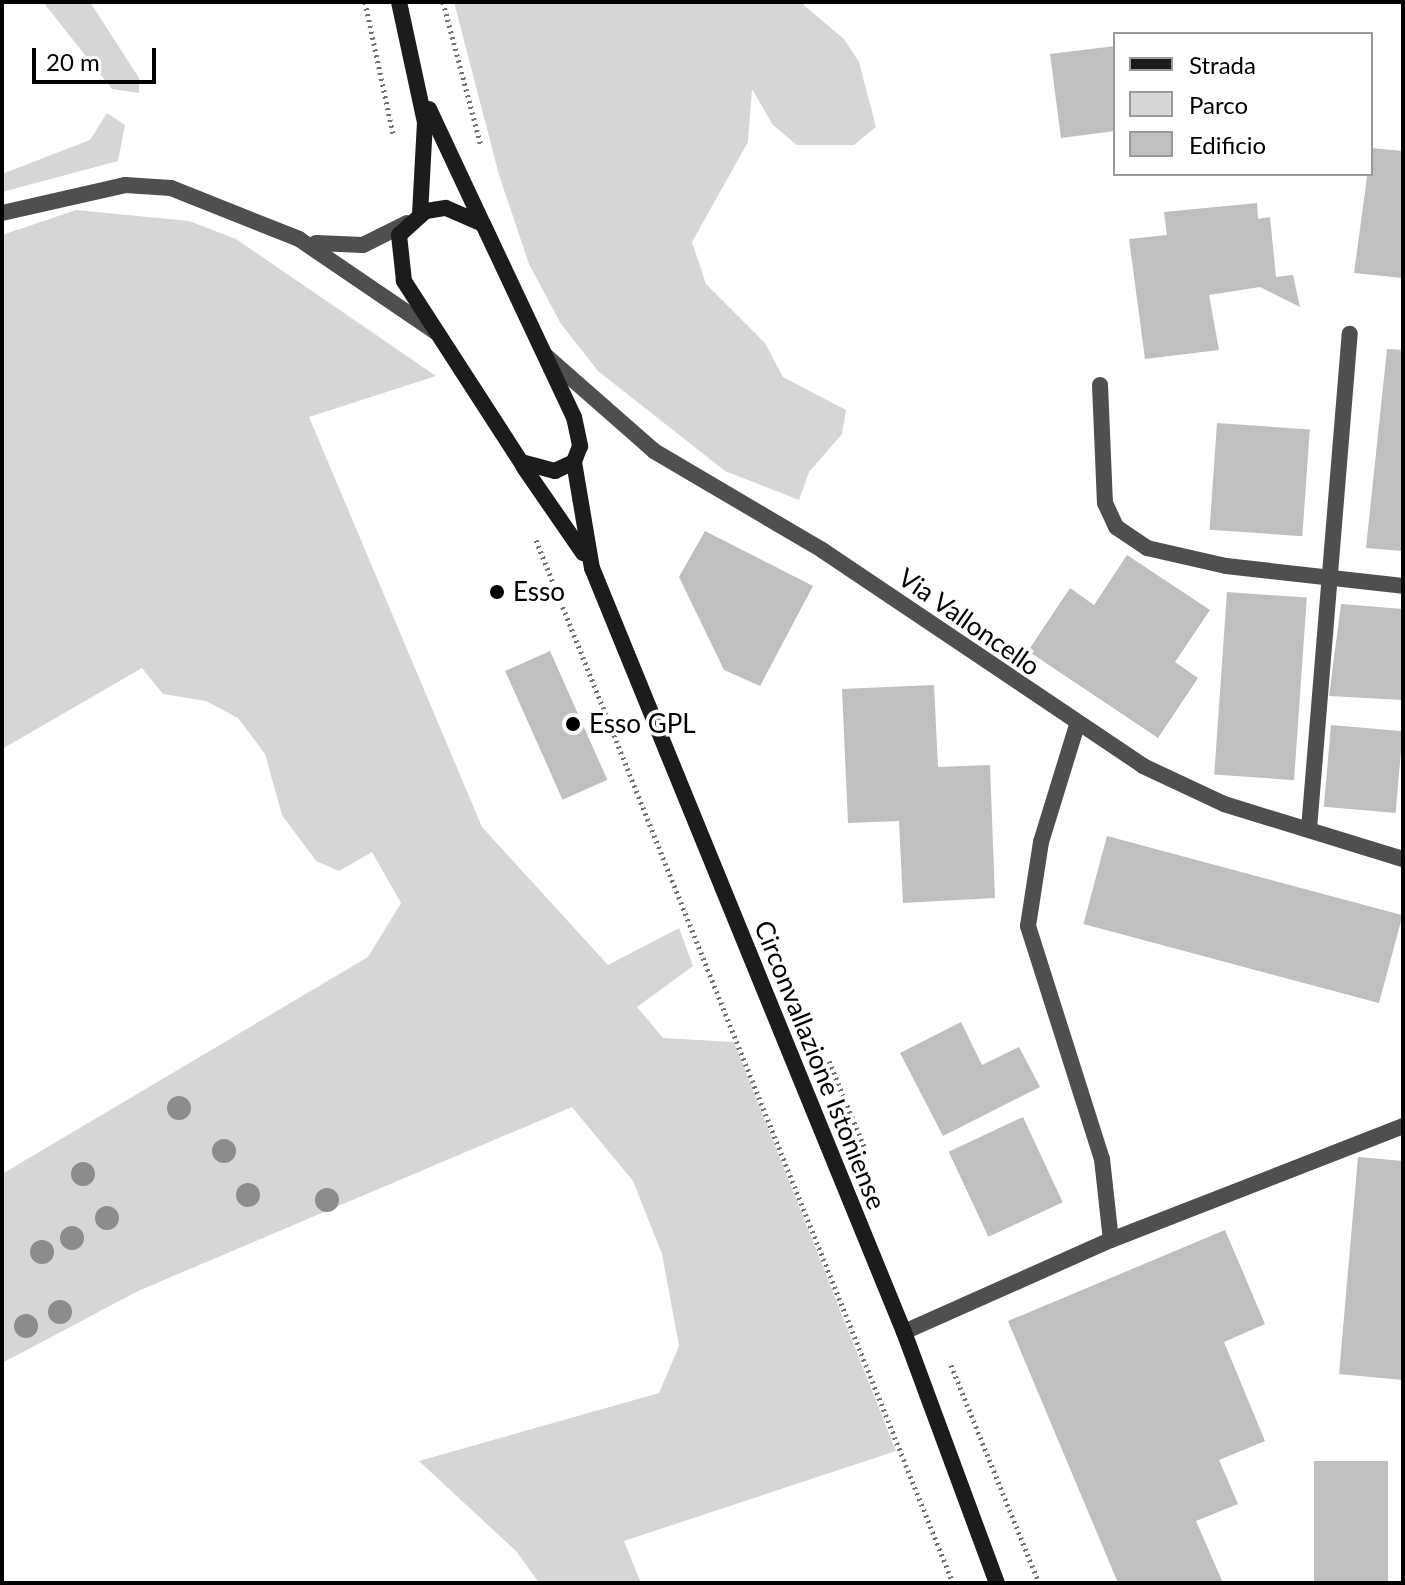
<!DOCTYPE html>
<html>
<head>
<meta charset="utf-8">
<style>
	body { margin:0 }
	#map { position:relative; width:1405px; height:1585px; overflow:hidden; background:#fff; font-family:Lato,sans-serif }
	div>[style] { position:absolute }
	.green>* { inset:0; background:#d6d6d6 }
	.building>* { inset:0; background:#bfbfbf; transform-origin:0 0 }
	.path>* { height:5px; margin-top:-2.5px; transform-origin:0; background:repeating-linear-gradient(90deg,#717171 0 2px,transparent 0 6px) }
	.street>* { height:16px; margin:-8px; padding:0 8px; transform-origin:8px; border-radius:8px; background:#4f4f4f }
	.secondary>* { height:16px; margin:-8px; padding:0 8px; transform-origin:8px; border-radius:8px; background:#1c1c1c }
	.trees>* { width:24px; height:24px; margin:-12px; border-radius:50%; background:#8c8c8c }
	.dots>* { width:22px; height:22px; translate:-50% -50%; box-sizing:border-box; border:4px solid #fff; border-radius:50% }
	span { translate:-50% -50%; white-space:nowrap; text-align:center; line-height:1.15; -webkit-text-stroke:7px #fff; paint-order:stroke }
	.poi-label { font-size:26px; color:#000 }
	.left { translate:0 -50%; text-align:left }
	.street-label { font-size:26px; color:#000 }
	.frame { position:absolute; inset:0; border:4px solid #000; pointer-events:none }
	.legend { position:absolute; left:1113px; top:32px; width:260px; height:144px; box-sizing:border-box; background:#fff; border:2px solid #999; margin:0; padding:10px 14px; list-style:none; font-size:24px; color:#000 }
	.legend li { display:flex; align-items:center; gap:16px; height:40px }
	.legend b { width:40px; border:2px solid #999 }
	.scale { position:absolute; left:32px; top:48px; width:124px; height:36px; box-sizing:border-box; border:4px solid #000; border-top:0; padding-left:10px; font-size:24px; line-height:28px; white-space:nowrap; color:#000; -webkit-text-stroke:6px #fff; paint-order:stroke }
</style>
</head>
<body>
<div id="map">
	<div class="green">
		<i style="clip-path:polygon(43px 2px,90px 2px,139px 78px,139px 93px,112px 89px)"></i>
		<i style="clip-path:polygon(454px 2px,800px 2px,844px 39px,859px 62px,876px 127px,854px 145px,797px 145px,773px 125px,752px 89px,748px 142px,692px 242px,706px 284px,765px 343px,783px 377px,846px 410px,842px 434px,809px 472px,799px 500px,725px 471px,598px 371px,561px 324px,529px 264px,499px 175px)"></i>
		<i style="clip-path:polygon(107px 113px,125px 125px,118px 161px,2px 192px,2px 174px,90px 140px)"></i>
		<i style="clip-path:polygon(76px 210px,189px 221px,236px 239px,436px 376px,309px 417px,482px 827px,608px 965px,679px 928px,693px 966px,637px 1007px,663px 1038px,734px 1042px,896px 1451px,624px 1541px,641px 1583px,539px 1583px,517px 1552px,419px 1461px,659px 1393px,679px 1346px,662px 1254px,633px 1181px,572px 1107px,138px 1291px,2px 1363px,2px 1174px,368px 957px,401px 903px,372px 852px,339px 871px,316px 861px,282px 815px,265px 754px,238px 718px,206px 701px,163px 694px,142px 668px,2px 749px,2px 235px)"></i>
	</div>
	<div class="building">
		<i style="clip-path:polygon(1115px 46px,1115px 131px,1061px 138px,1050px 54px)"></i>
		<i style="clip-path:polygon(1371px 148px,1403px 151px,1403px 278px,1354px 273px)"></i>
		<i style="clip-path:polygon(1257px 203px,1258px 219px,1270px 217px,1276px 277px,1293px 275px,1300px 307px,1260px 287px,1209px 295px,1219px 350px,1145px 359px,1129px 239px,1167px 235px,1164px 212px)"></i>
		<i style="clip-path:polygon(1387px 349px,1403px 350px,1403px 551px,1366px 548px)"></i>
		<i style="left:1217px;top:423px;width:93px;height:107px;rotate:4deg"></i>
		<i style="clip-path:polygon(705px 531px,813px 586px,760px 686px,724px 670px,679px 577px)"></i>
		<i style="clip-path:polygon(1127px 555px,1210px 610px,1175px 662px,1198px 678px,1158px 738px,1028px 651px,1070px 588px,1094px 605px)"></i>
		<i style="left:1227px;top:592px;width:80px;height:183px;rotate:4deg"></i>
		<i style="clip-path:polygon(1341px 604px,1403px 609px,1403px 700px,1329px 696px)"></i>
		<i style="left:550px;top:651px;width:141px;height:49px;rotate:66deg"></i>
		<i style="clip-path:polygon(934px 685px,938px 767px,990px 765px,995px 898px,903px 903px,899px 821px,848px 823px,842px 689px)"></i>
		<i style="left:1331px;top:725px;width:72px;height:82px;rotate:5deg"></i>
		<i style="left:1107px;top:836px;width:306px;height:91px;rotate:15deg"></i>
		<i style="clip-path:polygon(961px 1022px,982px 1065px,1019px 1047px,1040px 1087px,943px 1136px,900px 1053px)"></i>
		<i style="left:1023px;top:1117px;width:94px;height:82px;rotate:65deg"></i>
		<i style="clip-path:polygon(1358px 1157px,1403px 1161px,1403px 1380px,1339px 1374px)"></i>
		<i style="clip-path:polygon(1225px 1230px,1265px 1324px,1224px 1342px,1265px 1441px,1219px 1460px,1238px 1504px,1196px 1521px,1223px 1583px,1118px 1583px,1008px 1321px)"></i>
		<i style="left:1314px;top:1461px;width:74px;height:122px"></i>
	</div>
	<div class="path">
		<i style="left:365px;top:2px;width:135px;rotate:78deg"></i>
		<i style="left:443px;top:2px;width:149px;rotate:75.2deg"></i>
		<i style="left:536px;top:540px;width:1123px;rotate:68.21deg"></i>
		<i style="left:829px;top:1061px;width:97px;rotate:67.7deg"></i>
		<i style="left:951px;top:1365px;width:235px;rotate:68deg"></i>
	</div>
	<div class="street">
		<i style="left:2px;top:213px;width:126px;rotate:-12.8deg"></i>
		<i style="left:125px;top:185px;width:46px;rotate:3.7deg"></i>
		<i style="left:171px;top:188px;width:138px;rotate:21.7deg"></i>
		<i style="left:299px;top:239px;width:166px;rotate:34.2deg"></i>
		<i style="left:316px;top:243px;width:47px;rotate:2.4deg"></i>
		<i style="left:363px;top:245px;width:49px;rotate:-26.6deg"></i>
		<i style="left:546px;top:356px;width:144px;rotate:41.3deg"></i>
		<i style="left:654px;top:451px;width:195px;rotate:30.5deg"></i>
		<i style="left:822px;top:550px;width:387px;rotate:33.9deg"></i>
		<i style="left:1143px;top:766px;width:89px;rotate:25.1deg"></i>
		<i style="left:1224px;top:804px;width:187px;rotate:17.1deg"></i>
		<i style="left:1100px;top:385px;width:118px;rotate:87.6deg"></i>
		<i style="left:1105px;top:503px;width:26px;rotate:65deg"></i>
		<i style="left:1116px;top:527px;width:37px;rotate:34deg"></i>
		<i style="left:1147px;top:548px;width:81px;rotate:12.8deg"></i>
		<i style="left:1226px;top:566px;width:178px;rotate:6.4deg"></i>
		<i style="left:1077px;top:725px;width:122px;rotate:107.1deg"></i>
		<i style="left:1041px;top:842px;width:85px;rotate:98.8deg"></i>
		<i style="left:1028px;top:926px;width:244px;rotate:72.4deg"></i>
		<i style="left:1102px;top:1159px;width:81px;rotate:83.7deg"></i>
		<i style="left:1309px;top:829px;width:497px;rotate:-85.3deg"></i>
		<i style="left:904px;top:1332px;width:227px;rotate:-24deg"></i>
		<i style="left:1111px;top:1240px;width:313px;rotate:-21.3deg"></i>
	</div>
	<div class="secondary">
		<i style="left:399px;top:2px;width:123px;rotate:77.8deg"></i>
		<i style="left:425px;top:122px;width:93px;rotate:93.1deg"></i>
		<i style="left:429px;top:109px;width:125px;rotate:64.9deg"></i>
		<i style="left:446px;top:208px;width:40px;rotate:23.4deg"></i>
		<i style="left:483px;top:224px;width:213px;rotate:64.8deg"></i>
		<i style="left:574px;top:417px;width:30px;rotate:78deg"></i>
		<i style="left:580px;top:446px;width:17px;rotate:111deg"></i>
		<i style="left:574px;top:462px;width:21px;rotate:155deg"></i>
		<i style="left:555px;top:471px;width:35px;rotate:-165deg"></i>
		<i style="left:521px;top:462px;width:216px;rotate:-122.9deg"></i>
		<i style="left:404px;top:281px;width:46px;rotate:-96.2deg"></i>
		<i style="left:399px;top:235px;width:36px;rotate:-42deg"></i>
		<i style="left:426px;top:211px;width:20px;rotate:-9deg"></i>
		<i style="left:574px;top:462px;width:108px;rotate:80.4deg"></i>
		<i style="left:592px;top:568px;width:825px;rotate:67.79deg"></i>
		<i style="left:904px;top:1332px;width:268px;rotate:69.7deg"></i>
		<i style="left:523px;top:466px;width:106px;rotate:55.4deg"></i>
	</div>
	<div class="trees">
		<i style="left:179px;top:1108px"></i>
		<i style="left:224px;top:1151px"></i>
		<i style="left:83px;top:1174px"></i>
		<i style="left:248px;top:1195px"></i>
		<i style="left:327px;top:1200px"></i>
		<i style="left:107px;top:1218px"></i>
		<i style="left:72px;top:1238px"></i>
		<i style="left:42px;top:1252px"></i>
		<i style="left:60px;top:1312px"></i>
		<i style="left:26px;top:1326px"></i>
	</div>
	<div class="dots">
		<i style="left:497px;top:592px;background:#000"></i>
		<i style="left:573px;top:724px;background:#000"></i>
	</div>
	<div class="poi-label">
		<span class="left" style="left:513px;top:592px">Esso</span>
		<span class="left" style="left:589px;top:724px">Esso GPL</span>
	</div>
	<div class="street-label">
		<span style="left:969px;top:622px;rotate:35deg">Via Valloncello</span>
		<span style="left:820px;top:1065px;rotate:68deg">Circonvallazione Istoniense</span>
	</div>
	<div class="frame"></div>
	<ul class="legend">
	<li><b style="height:10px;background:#1c1c1c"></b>Strada</li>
	<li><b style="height:22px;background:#d6d6d6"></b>Parco</li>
	<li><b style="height:22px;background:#bfbfbf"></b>Edificio</li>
	</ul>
	<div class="scale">20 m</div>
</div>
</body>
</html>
